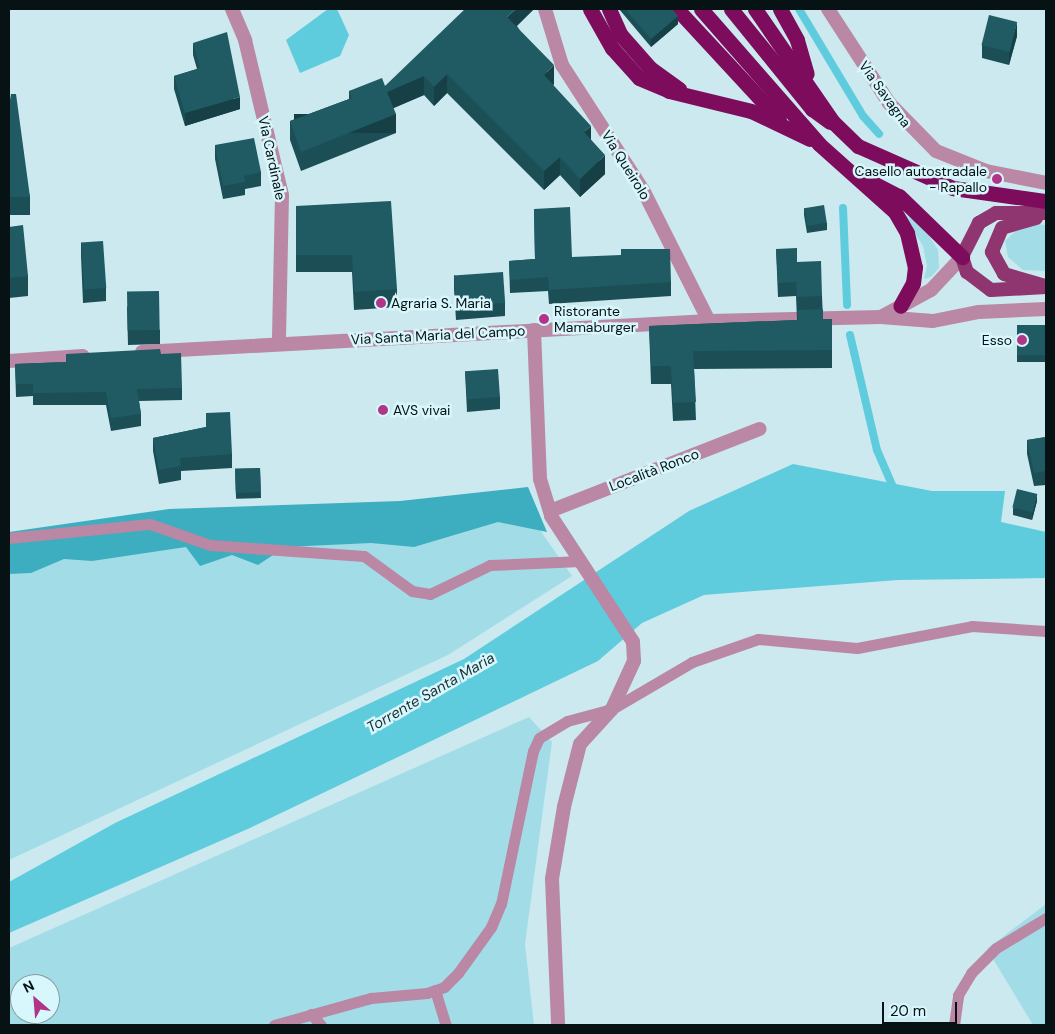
<!DOCTYPE html>
<html>
<head>
<meta charset="utf-8">
<style>
	body { margin:0 }
	#map { position:relative; width:1055px; height:1034px; overflow:hidden; background:#cbe9ef; font-family:"DM Sans",sans-serif }
	div>[style] { position:absolute }
	.green>* { inset:0; background:#a2dde7 }
	.forest>* { inset:0; background:#3daebf }
	.water>* { inset:0; background:#5fccde }
	.stream>* { height:8px; margin:-4px; padding:0 4px; transform-origin:4px; border-radius:4px; background:#5fccde }
	.service>* { height:11px; margin:-5.5px; padding:0 5.5px; transform-origin:5.5px; border-radius:5.5px; background:#ba87a5 }
	.minor>* { height:14px; margin:-7px; padding:0 7px; transform-origin:7px; border-radius:7px; background:#ba87a5 }
	.tertiary>* { height:14px; margin:-7px; padding:0 7px; transform-origin:7px; border-radius:7px; background:#ba87a5 }
	.primary>* { height:14px; margin:-7px; padding:0 7px; transform-origin:7px; border-radius:7px; background:#8f3670 }
	.motorway>* { height:15px; margin:-7.5px; padding:0 7.5px; transform-origin:7.5px; border-radius:7.5px; background:#7d0c5d }
	.wall>* { inset:0; background:#1c4e56; transform-origin:0 0 }
	.shaded-wall>* { inset:0; background:#164046; transform-origin:0 0 }
	.building>* { inset:0; background:#205b64; transform-origin:0 0 }
	.dots>* { width:14px; height:14px; translate:-50% -50%; box-sizing:border-box; border:2px solid #d8f7fc; border-radius:50% }
	span { translate:-50% -50%; white-space:nowrap; text-align:center; line-height:1.15; -webkit-text-stroke:5px #d8f7fc; paint-order:stroke }
	.street-label { font-size:14px; color:#071214 }
	.poi-label { font-size:14px; color:#071214 }
	.right { translate:-100% -50%; text-align:right }
	.left { translate:0 -50%; text-align:left }
	.water-label { font-size:15px; color:#1a2e31; font-style:italic }
	.frame { position:absolute; inset:0; border:10px solid #071214; pointer-events:none }
	.north { position:absolute; left:10px; top:974px; width:50px; height:50px; box-sizing:border-box; background:#d8f7fc; border:1px solid #849b9f; border-radius:50%; rotate:333deg; font-size:14px; font-weight:700; line-height:20px; text-align:center; color:#071214 }
	.north::after { content:''; display:block; margin:auto; width:18px; height:22px; background:#b03588; clip-path:polygon(50% 0,100% 100%,50% 72%,0 100%) }
	.scale { position:absolute; left:882px; top:1002px; width:75px; height:22px; box-sizing:border-box; border:2px solid #071214; border-top:0; padding-left:6px; font-size:15px; line-height:18px; white-space:nowrap; color:#071214; -webkit-text-stroke:4px #d8f7fc; paint-order:stroke }
</style>
</head>
<body>
<div id="map">
	<div class="green">
		<i style="clip-path:polygon(902px 213px,923px 226px,938px 250px,939px 268px,931px 277px,924px 279px,927px 266px,923px 246px)"></i>
		<i style="clip-path:polygon(1024px 223px,1046px 225px,1046px 271px,1023px 270px,1008px 257px,1005px 241px)"></i>
		<i style="clip-path:polygon(479px 512px,535px 523px,572px 576px,448px 655px,9px 860px,9px 540px)"></i>
		<i style="clip-path:polygon(evenodd,529px 717px,552px 742px,525px 944px,534px 1025px,9px 1025px,9px 948px,529px 717px,20px 984px,50px 984px,50px 1014px,20px 1014px,20px 984px)"></i>
		<i style="clip-path:polygon(1046px 904px,1046px 1025px,1033px 1025px,987px 949px)"></i>
	</div>
	<div class="forest">
		<i style="clip-path:polygon(528px 487px,547px 532px,498px 522px,414px 547px,371px 543px,285px 547px,258px 565px,232px 555px,200px 566px,186px 547px,92px 561px,64px 559px,31px 573px,9px 574px,9px 532px,169px 509px,400px 501px)"></i>
	</div>
	<div class="water">
		<i style="clip-path:polygon(328px 9px,337px 9px,349px 35px,340px 56px,300px 73px,286px 40px)"></i>
		<i style="clip-path:polygon(793px 464px,932px 491px,1005px 491px,1001px 522px,1046px 532px,1046px 578px,898px 580px,704px 595px,642px 623px,598px 661px,250px 828px,9px 933px,9px 882px,115px 823px,464px 659px,689px 511px)"></i>
	</div>
	<div class="stream">
		<i style="left:799px;top:9px;width:125px;rotate:59.1deg"></i>
		<i style="left:863px;top:116px;width:24px;rotate:48deg"></i>
		<i style="left:843px;top:208px;width:97px;rotate:87.6deg"></i>
		<i style="left:850px;top:335px;width:118px;rotate:76.8deg"></i>
		<i style="left:877px;top:450px;width:48px;rotate:66.6deg"></i>
	</div>
	<div class="service">
		<i style="left:9px;top:538px;width:142px;rotate:-5.7deg"></i>
		<i style="left:150px;top:524px;width:64px;rotate:19.3deg"></i>
		<i style="left:210px;top:545px;width:154px;rotate:4.1deg"></i>
		<i style="left:364px;top:556px;width:59px;rotate:36.1deg"></i>
		<i style="left:412px;top:591px;width:18px;rotate:9deg"></i>
		<i style="left:430px;top:594px;width:67px;rotate:-25.8deg"></i>
		<i style="left:490px;top:565px;width:90px;rotate:-2.5deg"></i>
		<i style="left:435px;top:990px;width:37px;rotate:73deg"></i>
		<i style="left:311px;top:1014px;width:15px;rotate:48deg"></i>
		<i style="left:274px;top:1025px;width:101px;rotate:-15.6deg"></i>
		<i style="left:371px;top:998px;width:56px;rotate:-5.1deg"></i>
		<i style="left:427px;top:993px;width:18px;rotate:-19deg"></i>
		<i style="left:444px;top:987px;width:20px;rotate:-45deg"></i>
		<i style="left:458px;top:973px;width:57px;rotate:-54.3deg"></i>
		<i style="left:491px;top:927px;width:25px;rotate:-67deg"></i>
		<i style="left:501px;top:904px;width:156px;rotate:-78.2deg"></i>
		<i style="left:533px;top:751px;width:14px;rotate:-65deg"></i>
		<i style="left:539px;top:738px;width:33px;rotate:-31deg"></i>
		<i style="left:567px;top:721px;width:47px;rotate:-14.9deg"></i>
		<i style="left:612px;top:709px;width:93px;rotate:-30.4deg"></i>
		<i style="left:692px;top:662px;width:70px;rotate:-19.2deg"></i>
		<i style="left:758px;top:639px;width:99px;rotate:5.2deg"></i>
		<i style="left:857px;top:648px;width:117px;rotate:-10.8deg"></i>
		<i style="left:972px;top:626px;width:74px;rotate:3.9deg"></i>
		<i style="left:954px;top:1025px;width:30px;rotate:-82deg"></i>
		<i style="left:958px;top:995px;width:26px;rotate:-59deg"></i>
		<i style="left:971px;top:973px;width:35px;rotate:-45deg"></i>
		<i style="left:996px;top:948px;width:58px;rotate:-31deg"></i>
	</div>
	<div class="minor">
		<i style="left:232px;top:9px;width:34px;rotate:67deg"></i>
		<i style="left:245px;top:40px;width:159px;rotate:76.6deg"></i>
		<i style="left:282px;top:195px;width:147px;rotate:91.2deg"></i>
		<i style="left:545px;top:9px;width:59px;rotate:73.1deg"></i>
		<i style="left:562px;top:65px;width:149px;rotate:57.1deg"></i>
		<i style="left:643px;top:190px;width:147px;rotate:63.3deg"></i>
		<i style="left:828px;top:9px;width:112px;rotate:57deg"></i>
		<i style="left:889px;top:103px;width:67px;rotate:45.6deg"></i>
		<i style="left:936px;top:151px;width:54px;rotate:21.8deg"></i>
		<i style="left:986px;top:171px;width:61px;rotate:11.3deg"></i>
		<i style="left:534px;top:330px;width:149px;rotate:87.7deg"></i>
		<i style="left:540px;top:479px;width:39px;rotate:73deg"></i>
		<i style="left:551px;top:516px;width:150px;rotate:56.9deg"></i>
		<i style="left:633px;top:642px;width:19px;rotate:87deg"></i>
		<i style="left:634px;top:661px;width:53px;rotate:114.6deg"></i>
		<i style="left:612px;top:709px;width:47px;rotate:132.4deg"></i>
		<i style="left:580px;top:744px;width:65px;rotate:104.3deg"></i>
		<i style="left:564px;top:807px;width:73px;rotate:99.5deg"></i>
		<i style="left:552px;top:879px;width:146px;rotate:87.6deg"></i>
		<i style="left:550px;top:511px;width:225px;rotate:-21.4deg"></i>
	</div>
	<div class="tertiary">
		<i style="left:881px;top:317px;width:57px;rotate:-28.4deg"></i>
		<i style="left:931px;top:290px;width:45px;rotate:-46.8deg"></i>
		<i style="left:142px;top:352px;width:568px;rotate:-3.13deg"></i>
		<i style="left:709px;top:321px;width:172px;rotate:-1.3deg"></i>
		<i style="left:881px;top:317px;width:52px;rotate:4.4deg"></i>
		<i style="left:933px;top:321px;width:47px;rotate:-11.1deg"></i>
		<i style="left:979px;top:312px;width:67px;rotate:-2.6deg"></i>
		<i style="left:9px;top:361px;width:74px;rotate:-3.9deg"></i>
	</div>
	<div class="primary">
		<i style="left:1046px;top:213px;width:50px;rotate:180deg"></i>
		<i style="left:996px;top:213px;width:20px;rotate:150deg"></i>
		<i style="left:979px;top:223px;width:38px;rotate:117deg"></i>
		<i style="left:962px;top:257px;width:16px;rotate:72deg"></i>
		<i style="left:967px;top:272px;width:30px;rotate:37deg"></i>
		<i style="left:991px;top:290px;width:55px;rotate:-3.1deg"></i>
		<i style="left:1036px;top:218px;width:35px;rotate:164deg"></i>
		<i style="left:1002px;top:228px;width:26px;rotate:113deg"></i>
		<i style="left:992px;top:252px;width:25px;rotate:61deg"></i>
		<i style="left:1004px;top:274px;width:43px;rotate:16.3deg"></i>
	</div>
	<div class="motorway">
		<i style="left:590px;top:9px;width:45px;rotate:60.6deg"></i>
		<i style="left:612px;top:48px;width:40px;rotate:48deg"></i>
		<i style="left:639px;top:78px;width:33px;rotate:23deg"></i>
		<i style="left:669px;top:91px;width:84px;rotate:13.7deg"></i>
		<i style="left:751px;top:111px;width:65px;rotate:25.4deg"></i>
		<i style="left:609px;top:9px;width:27px;rotate:66deg"></i>
		<i style="left:620px;top:34px;width:45px;rotate:48.6deg"></i>
		<i style="left:650px;top:68px;width:36px;rotate:36deg"></i>
		<i style="left:677px;top:9px;width:150px;rotate:47.2deg"></i>
		<i style="left:701px;top:9px;width:179px;rotate:48.8deg"></i>
		<i style="left:819px;top:144px;width:102px;rotate:41.8deg"></i>
		<i style="left:895px;top:212px;width:24px;rotate:60deg"></i>
		<i style="left:907px;top:233px;width:35px;rotate:77deg"></i>
		<i style="left:915px;top:267px;width:16px;rotate:97deg"></i>
		<i style="left:913px;top:283px;width:26px;rotate:119deg"></i>
		<i style="left:731px;top:9px;width:129px;rotate:51deg"></i>
		<i style="left:812px;top:109px;width:22px;rotate:36deg"></i>
		<i style="left:755px;top:9px;width:137px;rotate:55.4deg"></i>
		<i style="left:833px;top:122px;width:35px;rotate:44deg"></i>
		<i style="left:858px;top:146px;width:104px;rotate:23.9deg"></i>
		<i style="left:953px;top:188px;width:94px;rotate:8deg"></i>
		<i style="left:780px;top:9px;width:35px;rotate:61deg"></i>
		<i style="left:797px;top:40px;width:35px;rotate:74deg"></i>
		<i style="left:871px;top:182px;width:31px;rotate:27deg"></i>
		<i style="left:899px;top:196px;width:88px;rotate:44.1deg"></i>
	</div>
	<div class="wall">
		<i style="clip-path:polygon(534px 9px,517px 26px,554px 84px,553px 85px,591px 140px,605px 174px,580px 197px,560px 175px,544px 190px,447px 93px,434px 106px,424px 95px,393px 108px,396px 133px,301px 171px,290px 140px,290px 121px,349px 99px,349px 91px,385px 86px)"></i>
		<i style="clip-path:polygon(619px 9px,672px 9px,678px 24px,651px 47px)"></i>
		<i style="clip-path:polygon(1017px 36px,1009px 65px,982px 58px,982px 45px)"></i>
		<i style="clip-path:polygon(193px 43px,240px 109px,185px 126px,174px 89px,174px 76px,197px 69px,193px 55px)"></i>
		<i style="clip-path:polygon(9px 106px,30px 197px,30px 215px,9px 215px)"></i>
		<i style="clip-path:polygon(215px 145px,261px 172px,261px 186px,245px 189px,245px 195px,223px 199px,215px 159px)"></i>
		<i style="clip-path:polygon(296px 206px,397px 289px,397px 307px,354px 310px,352px 272px,296px 272px)"></i>
		<i style="clip-path:polygon(804px 208px,827px 223px,827px 230px,807px 233px,804px 215px)"></i>
		<i style="clip-path:polygon(534px 209px,572px 257px,671px 282px,671px 296px,549px 304px,548px 291px,510px 293px,509px 261px,535px 259px)"></i>
		<i style="clip-path:polygon(9px 227px,28px 276px,28px 296px,9px 298px)"></i>
		<i style="clip-path:polygon(81px 242px,106px 288px,106px 301px,83px 303px,81px 256px)"></i>
		<i style="clip-path:polygon(776px 249px,797px 262px,822px 296px,823px 319px,832px 319px,832px 368px,694px 369px,696px 420px,673px 421px,671px 384px,651px 384px,649px 326px,797px 320px,796px 296px,778px 297px)"></i>
		<i style="clip-path:polygon(454px 275px,505px 303px,505px 316px,456px 320px,454px 289px)"></i>
		<i style="clip-path:polygon(127px 306px,160px 330px,160px 344px,128px 345px)"></i>
		<i style="left:1046px;top:325px;width:37px;height:29px;rotate:90deg"></i>
		<i style="clip-path:polygon(161px 354px,182px 388px,182px 400px,139px 401px,141px 414px,141px 426px,111px 431px,106px 405px,33px 405px,33px 396px,16px 397px,15px 364px,66px 362px)"></i>
		<i style="clip-path:polygon(465px 371px,500px 397px,500px 409px,467px 412px)"></i>
		<i style="clip-path:polygon(206px 413px,232px 454px,232px 468px,181px 471px,181px 480px,159px 484px,153px 451px,153px 438px,206px 427px)"></i>
		<i style="clip-path:polygon(1046px 437px,1046px 485px,1034px 486px,1027px 454px,1027px 440px)"></i>
		<i style="left:260px;top:468px;width:30px;height:25px;rotate:88deg"></i>
		<i style="clip-path:polygon(1037px 501px,1032px 520px,1013px 515px,1013px 508px)"></i>
	</div>
	<div class="shaded-wall">
		<i style="clip-path:polygon(516px 9px,534px 9px,507px 35px,507px 17px)"></i>
		<i style="clip-path:polygon(678px 16px,678px 24px,651px 47px,651px 39px)"></i>
		<i style="clip-path:polygon(1017px 22px,1017px 36px,1009px 65px,1009px 51px)"></i>
		<i style="clip-path:polygon(554px 65px,554px 84px,544px 94px,544px 75px)"></i>
		<i style="clip-path:polygon(447px 74px,447px 93px,434px 106px,434px 87px)"></i>
		<i style="clip-path:polygon(424px 76px,424px 95px,387px 111px,387px 92px)"></i>
		<i style="clip-path:polygon(240px 97px,240px 109px,185px 126px,185px 113px)"></i>
		<i style="left:396px;top:114px;width:19px;height:102px;rotate:90deg"></i>
		<i style="clip-path:polygon(591px 126px,591px 144px,584px 132px)"></i>
		<i style="clip-path:polygon(605px 155px,605px 174px,580px 197px,580px 179px)"></i>
		<i style="clip-path:polygon(560px 157px,560px 175px,544px 190px,544px 171px)"></i>
		<i style="clip-path:polygon(1037px 494px,1037px 501px,1032px 520px,1032px 513px)"></i>
	</div>
	<div class="building">
		<i style="clip-path:polygon(465px 9px,516px 9px,507px 17px,554px 65px,544px 75px,591px 126px,584px 132px,605px 155px,580px 179px,560px 157px,544px 171px,447px 74px,434px 87px,424px 76px,387px 92px,396px 114px,301px 152px,290px 121px,352px 98px,349px 91px,382px 78px,385px 86px)"></i>
		<i style="clip-path:polygon(625px 9px,672px 9px,678px 16px,651px 39px)"></i>
		<i style="left:989px;top:15px;width:29px;height:31px;rotate:14deg"></i>
		<i style="clip-path:polygon(227px 32px,240px 97px,185px 113px,174px 76px,200px 68px,193px 43px)"></i>
		<i style="clip-path:polygon(11px 94px,16px 94px,30px 197px,9px 197px,9px 106px)"></i>
		<i style="clip-path:polygon(254px 138px,261px 172px,244px 176px,245px 182px,223px 186px,215px 145px)"></i>
		<i style="clip-path:polygon(391px 201px,397px 289px,354px 292px,352px 255px,296px 255px,296px 206px)"></i>
		<i style="left:824px;top:205px;width:18px;height:20px;rotate:81deg"></i>
		<i style="clip-path:polygon(570px 207px,572px 257px,621px 255px,621px 249px,670px 249px,671px 282px,549px 290px,548px 277px,510px 280px,509px 261px,535px 259px,534px 209px)"></i>
		<i style="clip-path:polygon(23px 225px,28px 276px,9px 278px,9px 227px)"></i>
		<i style="left:103px;top:241px;width:47px;height:22px;rotate:86deg"></i>
		<i style="clip-path:polygon(797px 248px,797px 262px,821px 261px,822px 296px,797px 297px,796px 282px,778px 283px,776px 249px)"></i>
		<i style="left:503px;top:272px;width:31px;height:49px;rotate:86deg"></i>
		<i style="left:159px;top:291px;width:39px;height:32px;rotate:89deg"></i>
		<i style="clip-path:polygon(823px 309px,823px 319px,832px 319px,832px 350px,693px 351px,696px 402px,673px 403px,671px 366px,651px 366px,649px 326px,798px 320px,797px 310px)"></i>
		<i style="left:1046px;top:325px;width:30px;height:29px;rotate:90deg"></i>
		<i style="clip-path:polygon(160px 349px,161px 354px,181px 353px,182px 388px,137px 389px,141px 414px,111px 418px,106px 392px,33px 393px,33px 384px,16px 384px,15px 364px,66px 362px,66px 354px)"></i>
		<i style="left:498px;top:369px;width:28px;height:33px;rotate:86deg"></i>
		<i style="clip-path:polygon(230px 412px,232px 454px,180px 458px,181px 466px,159px 470px,153px 438px,206px 427px,206px 413px)"></i>
		<i style="clip-path:polygon(1046px 437px,1046px 471px,1034px 473px,1027px 440px)"></i>
		<i style="left:260px;top:468px;width:24px;height:25px;rotate:88deg"></i>
		<i style="left:1017px;top:489px;width:21px;height:19px;rotate:14deg"></i>
	</div>
	<div class="dots">
		<i style="left:997px;top:179px;background:#b03588"></i>
		<i style="left:381px;top:303px;background:#b03588"></i>
		<i style="left:544px;top:319px;background:#b03588"></i>
		<i style="left:1022px;top:340px;background:#b03588"></i>
		<i style="left:383px;top:410px;background:#b03588"></i>
	</div>
	<div class="street-label">
		<span style="left:885px;top:94px;rotate:54deg">Via Savagna</span>
		<span style="left:272px;top:158px;rotate:78deg">Via Cardinale</span>
		<span style="left:626px;top:165px;rotate:58deg">Via Queirolo</span>
		<span style="left:438px;top:335px;rotate:-3deg">Via Santa Maria del Campo</span>
		<span style="left:654px;top:470px;rotate:-21deg">Località Ronco</span>
	</div>
	<div class="poi-label">
		<span class="right" style="left:987px;top:179px">Casello autostradale<br>- Rapallo</span>
		<span class="left" style="left:391px;top:303px">Agraria S. Maria</span>
		<span class="left" style="left:554px;top:319px">Ristorante<br>Mamaburger</span>
		<span class="right" style="left:1012px;top:340px">Esso</span>
		<span class="left" style="left:393px;top:410px">AVS vivai</span>
	</div>
	<div class="water-label">
		<span style="left:431px;top:693px;rotate:-30deg">Torrente Santa Maria</span>
	</div>
	<div class="frame"></div>
	<div class="north">N</div>
	<div class="scale">20 m</div>
</div>
</body>
</html>
